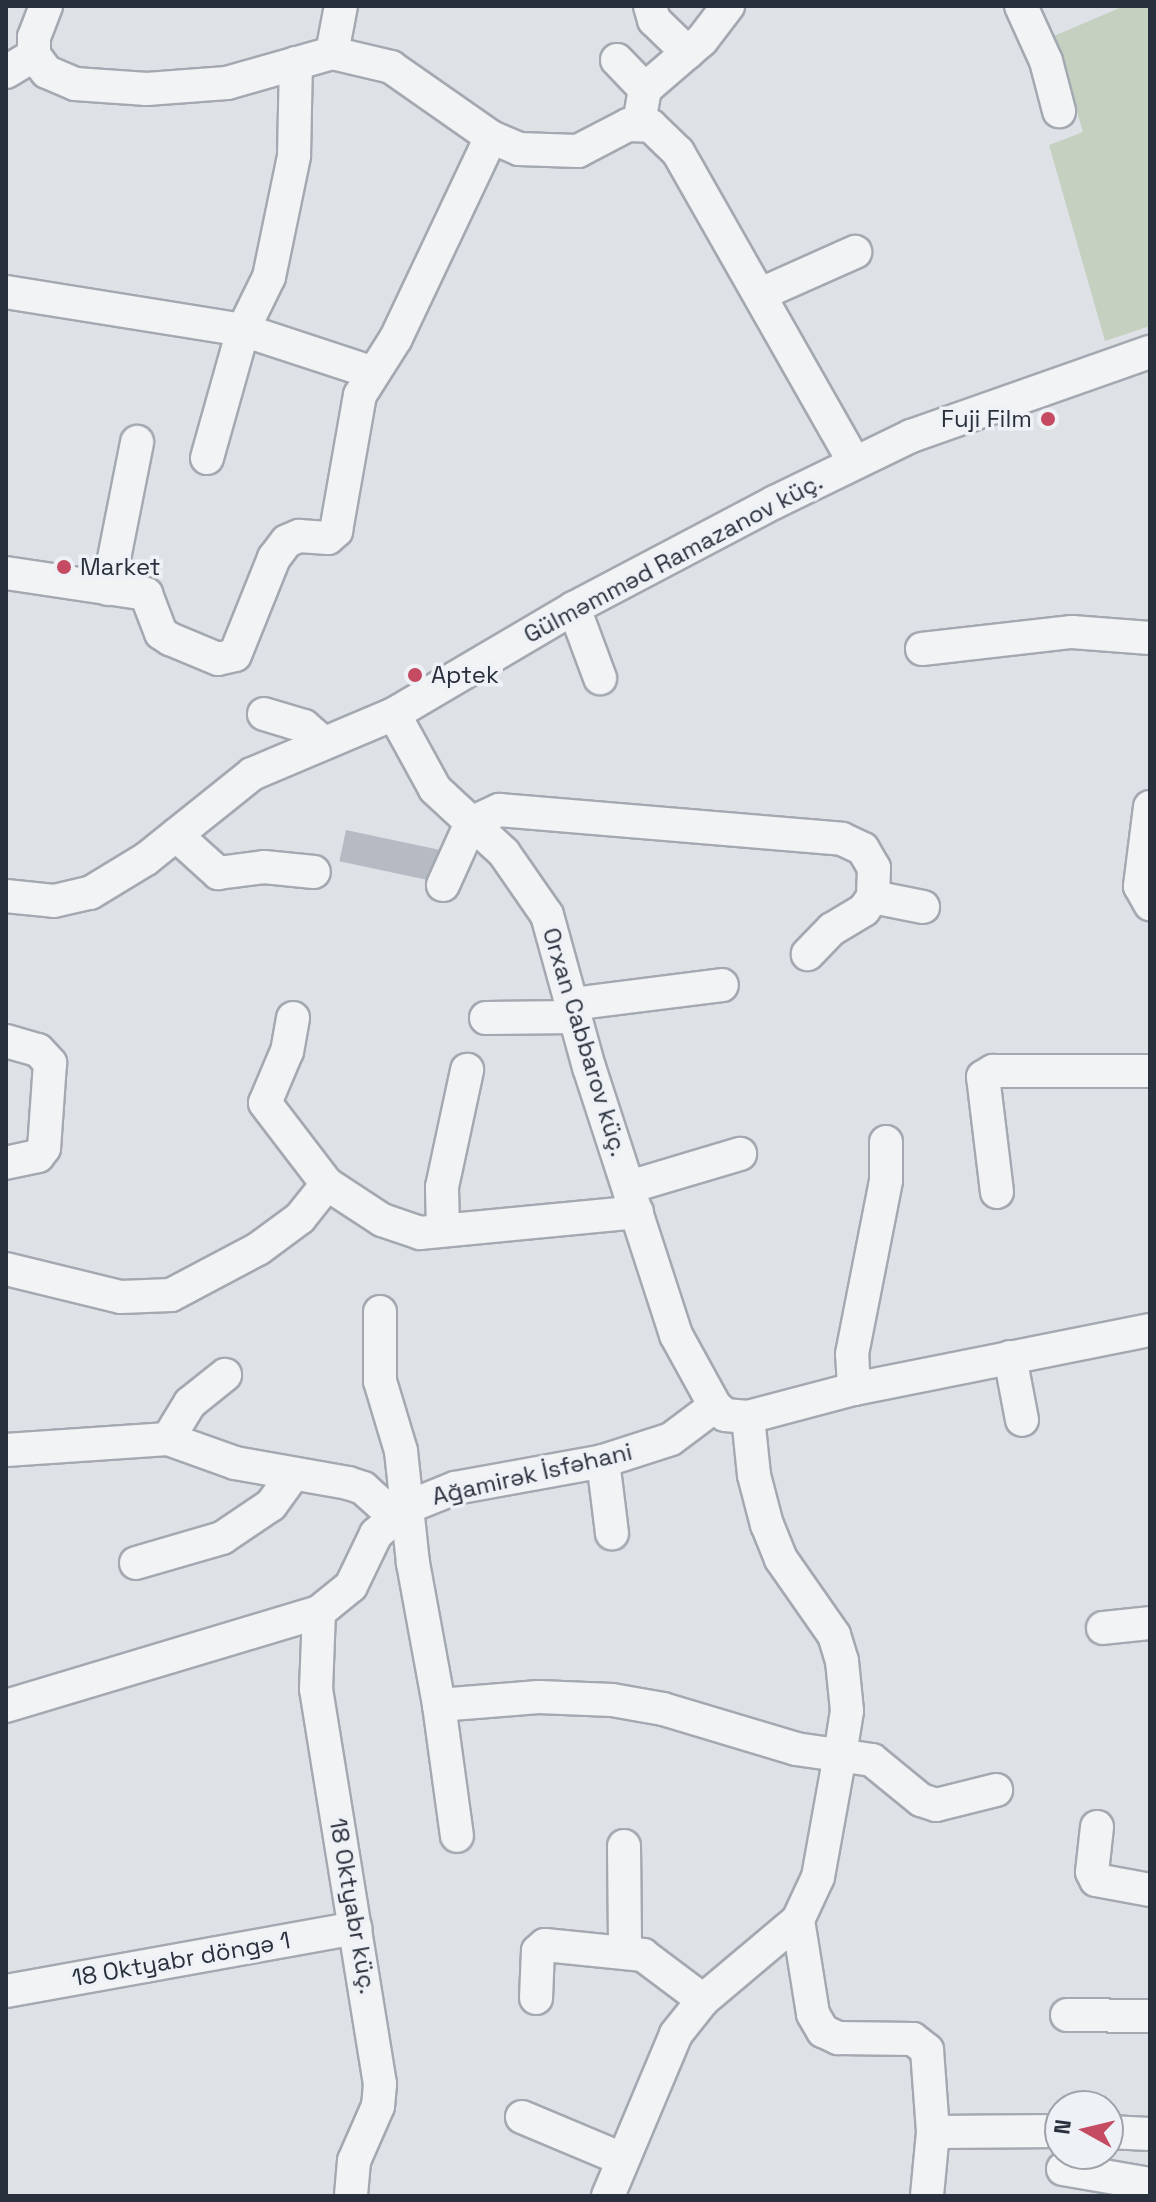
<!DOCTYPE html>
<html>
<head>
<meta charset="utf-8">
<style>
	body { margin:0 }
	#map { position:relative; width:1156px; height:2202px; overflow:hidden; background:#dee2e7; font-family:"Space Grotesk",sans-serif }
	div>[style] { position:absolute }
	.green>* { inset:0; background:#c5d0c0 }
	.building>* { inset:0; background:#b6bbc3; transform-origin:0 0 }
	.roads { filter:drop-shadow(2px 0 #a4a9b1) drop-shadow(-2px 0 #a4a9b1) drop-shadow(0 2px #a4a9b1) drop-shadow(0 -2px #a4a9b1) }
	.minor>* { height:32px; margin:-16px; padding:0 16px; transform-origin:16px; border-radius:16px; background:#f1f3f5 }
	.dots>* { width:22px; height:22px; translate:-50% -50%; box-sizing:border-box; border:4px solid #eef1f5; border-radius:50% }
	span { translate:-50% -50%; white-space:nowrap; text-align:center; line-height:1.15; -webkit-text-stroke:7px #eef1f5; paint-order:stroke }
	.poi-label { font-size:24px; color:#29303d }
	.right { translate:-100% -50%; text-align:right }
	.left { translate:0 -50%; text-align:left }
	.street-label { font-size:24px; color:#29303d }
	.frame { position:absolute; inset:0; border:8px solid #29303d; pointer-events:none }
	.north { position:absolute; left:1044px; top:2090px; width:80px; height:80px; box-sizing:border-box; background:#eef1f5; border:2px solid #9fa4ab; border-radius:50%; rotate:278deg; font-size:22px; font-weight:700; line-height:32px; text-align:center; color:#29303d }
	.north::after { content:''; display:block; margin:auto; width:28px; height:36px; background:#c44b61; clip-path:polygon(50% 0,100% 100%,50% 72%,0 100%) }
</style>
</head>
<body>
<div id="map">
	<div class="green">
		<i style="clip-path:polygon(1124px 6px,1150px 6px,1150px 326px,1105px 341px,1049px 145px,1083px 132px,1054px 36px)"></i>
	</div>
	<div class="building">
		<i style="left:346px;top:830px;width:95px;height:32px;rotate:12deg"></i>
	</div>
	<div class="roads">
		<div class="minor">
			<i style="left:46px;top:6px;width:33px;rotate:111deg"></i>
			<i style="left:34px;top:37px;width:18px;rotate:90deg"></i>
			<i style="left:34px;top:55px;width:21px;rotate:53deg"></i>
			<i style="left:47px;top:72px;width:30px;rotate:23deg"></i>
			<i style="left:75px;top:84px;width:72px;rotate:4deg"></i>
			<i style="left:147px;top:89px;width:80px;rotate:-4.3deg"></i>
			<i style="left:227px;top:83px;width:109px;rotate:-15.9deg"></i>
			<i style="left:332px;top:53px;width:61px;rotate:13.3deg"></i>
			<i style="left:391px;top:67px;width:122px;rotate:35deg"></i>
			<i style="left:491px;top:137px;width:30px;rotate:23deg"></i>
			<i style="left:519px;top:149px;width:59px;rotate:1.9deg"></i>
			<i style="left:578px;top:151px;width:56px;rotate:-27.5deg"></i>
			<i style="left:628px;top:125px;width:23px;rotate:2deg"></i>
			<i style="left:651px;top:126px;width:37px;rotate:44deg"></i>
			<i style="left:678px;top:152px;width:356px;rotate:60.4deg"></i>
			<i style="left:650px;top:6px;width:15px;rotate:74deg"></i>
			<i style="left:654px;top:20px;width:47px;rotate:44.1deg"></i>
			<i style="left:1021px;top:6px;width:60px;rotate:65.6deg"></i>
			<i style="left:1046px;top:61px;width:52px;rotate:75.4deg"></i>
			<i style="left:332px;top:53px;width:48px;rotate:-79.2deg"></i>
			<i style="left:617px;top:60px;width:40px;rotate:46deg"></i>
			<i style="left:6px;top:72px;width:33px;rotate:-31deg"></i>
			<i style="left:639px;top:123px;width:35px;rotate:-80deg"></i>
			<i style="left:645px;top:89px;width:75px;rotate:-40.7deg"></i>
			<i style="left:702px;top:40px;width:43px;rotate:-52.6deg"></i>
			<i style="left:6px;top:292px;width:240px;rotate:9.1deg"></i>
			<i style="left:243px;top:330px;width:135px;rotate:18.2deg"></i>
			<i style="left:763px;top:293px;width:101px;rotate:-24deg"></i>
			<i style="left:207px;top:458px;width:133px;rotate:-74.3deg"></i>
			<i style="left:243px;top:330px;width:59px;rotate:-63.9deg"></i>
			<i style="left:269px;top:277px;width:124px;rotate:-78.3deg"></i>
			<i style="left:294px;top:156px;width:93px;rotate:-88.8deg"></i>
			<i style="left:6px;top:573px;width:142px;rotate:8.5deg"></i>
			<i style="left:146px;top:594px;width:42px;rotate:69deg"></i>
			<i style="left:161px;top:633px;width:11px;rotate:34deg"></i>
			<i style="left:170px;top:639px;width:52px;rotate:22.6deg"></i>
			<i style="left:218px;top:659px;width:17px;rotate:-13deg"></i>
			<i style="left:235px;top:655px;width:105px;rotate:-68.1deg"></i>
			<i style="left:274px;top:558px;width:21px;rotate:-53deg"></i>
			<i style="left:287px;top:541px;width:13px;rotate:-23deg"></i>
			<i style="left:299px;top:536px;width:29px;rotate:4deg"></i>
			<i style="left:328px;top:538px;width:11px;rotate:-41deg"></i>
			<i style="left:336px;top:531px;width:138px;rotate:-80deg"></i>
			<i style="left:360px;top:395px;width:67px;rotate:-57.7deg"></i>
			<i style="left:396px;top:338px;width:222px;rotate:-64.7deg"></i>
			<i style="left:108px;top:589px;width:150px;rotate:-78.8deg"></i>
			<i style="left:574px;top:608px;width:75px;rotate:69.6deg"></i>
			<i style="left:922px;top:649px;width:151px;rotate:-6.5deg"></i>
			<i style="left:1072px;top:632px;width:78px;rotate:4.4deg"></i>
			<i style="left:264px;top:714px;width:42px;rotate:16.7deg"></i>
			<i style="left:304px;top:726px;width:23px;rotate:41deg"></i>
			<i style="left:394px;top:714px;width:85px;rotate:61.3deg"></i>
			<i style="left:435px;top:789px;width:94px;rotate:42.8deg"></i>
			<i style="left:504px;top:853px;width:75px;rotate:55.3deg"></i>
			<i style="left:547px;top:915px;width:158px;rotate:74.6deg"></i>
			<i style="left:589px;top:1067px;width:282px;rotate:72deg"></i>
			<i style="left:676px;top:1335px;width:81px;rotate:61.2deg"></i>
			<i style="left:715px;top:1406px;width:13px;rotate:42deg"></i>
			<i style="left:725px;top:1415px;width:23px;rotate:5deg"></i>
			<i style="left:748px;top:1417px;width:110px;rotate:-14.8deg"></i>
			<i style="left:854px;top:1389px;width:302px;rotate:-11.3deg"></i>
			<i style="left:1150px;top:807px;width:80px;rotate:97.2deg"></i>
			<i style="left:1140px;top:886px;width:21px;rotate:61deg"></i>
			<i style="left:176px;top:835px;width:57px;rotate:42.1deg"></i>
			<i style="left:218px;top:873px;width:46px;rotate:-7.4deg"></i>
			<i style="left:264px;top:867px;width:50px;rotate:5.7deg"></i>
			<i style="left:443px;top:885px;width:68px;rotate:-65.7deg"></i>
			<i style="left:471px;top:823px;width:31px;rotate:-25deg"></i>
			<i style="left:499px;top:810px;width:344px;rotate:4.8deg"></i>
			<i style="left:842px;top:839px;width:23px;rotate:25deg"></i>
			<i style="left:863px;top:849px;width:22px;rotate:60deg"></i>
			<i style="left:874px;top:868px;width:29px;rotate:92deg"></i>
			<i style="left:873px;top:897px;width:16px;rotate:125deg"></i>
			<i style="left:864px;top:910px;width:37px;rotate:149deg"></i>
			<i style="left:832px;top:929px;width:35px;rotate:134deg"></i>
			<i style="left:6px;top:896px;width:48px;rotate:5.9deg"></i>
			<i style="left:54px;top:901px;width:37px;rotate:-13deg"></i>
			<i style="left:90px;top:893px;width:66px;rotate:-31.3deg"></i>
			<i style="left:146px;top:859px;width:136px;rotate:-38.7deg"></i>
			<i style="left:252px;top:774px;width:154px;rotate:-22.9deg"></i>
			<i style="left:394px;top:714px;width:209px;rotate:-30.5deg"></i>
			<i style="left:574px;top:608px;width:227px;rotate:-27.8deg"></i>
			<i style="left:775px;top:502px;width:151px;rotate:-25.9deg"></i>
			<i style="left:911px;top:436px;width:253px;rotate:-19.4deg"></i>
			<i style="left:873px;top:897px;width:51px;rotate:11.3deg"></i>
			<i style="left:572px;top:1004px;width:151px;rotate:-7.2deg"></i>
			<i style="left:293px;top:1018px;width:34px;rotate:100deg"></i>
			<i style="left:287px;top:1051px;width:56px;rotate:112.9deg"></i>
			<i style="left:265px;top:1103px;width:102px;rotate:52.6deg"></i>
			<i style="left:486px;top:1018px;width:89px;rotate:-0.6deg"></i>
			<i style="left:6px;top:1041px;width:33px;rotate:16deg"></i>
			<i style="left:38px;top:1050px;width:18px;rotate:47deg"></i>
			<i style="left:50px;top:1063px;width:85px;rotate:94deg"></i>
			<i style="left:44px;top:1148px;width:10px;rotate:127deg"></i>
			<i style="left:38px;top:1156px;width:33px;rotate:168deg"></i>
			<i style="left:629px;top:1187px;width:116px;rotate:-16.6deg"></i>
			<i style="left:997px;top:1192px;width:116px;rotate:-96.9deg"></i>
			<i style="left:983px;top:1077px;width:12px;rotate:-31deg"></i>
			<i style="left:993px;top:1071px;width:157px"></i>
			<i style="left:443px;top:1229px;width:42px;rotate:-91.4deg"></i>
			<i style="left:442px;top:1187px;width:120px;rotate:-77.9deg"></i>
			<i style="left:6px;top:1269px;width:118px;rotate:13.7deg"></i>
			<i style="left:121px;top:1297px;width:50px;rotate:-2.3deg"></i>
			<i style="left:171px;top:1295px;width:98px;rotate:-27.9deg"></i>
			<i style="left:258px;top:1249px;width:52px;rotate:-36.4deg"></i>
			<i style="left:300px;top:1218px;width:43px;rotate:-51.5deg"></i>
			<i style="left:327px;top:1184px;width:66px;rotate:33.2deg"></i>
			<i style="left:382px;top:1220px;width:40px;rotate:18.9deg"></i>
			<i style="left:420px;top:1233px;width:218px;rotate:-5.5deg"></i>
			<i style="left:380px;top:1312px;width:69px;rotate:90deg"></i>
			<i style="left:380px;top:1381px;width:73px;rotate:73.3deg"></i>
			<i style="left:401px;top:1451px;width:113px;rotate:83.9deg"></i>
			<i style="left:413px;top:1563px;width:144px;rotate:79.6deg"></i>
			<i style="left:439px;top:1705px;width:100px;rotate:-4.6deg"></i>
			<i style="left:539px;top:1697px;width:73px;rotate:2.4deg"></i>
			<i style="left:612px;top:1700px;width:52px;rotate:10deg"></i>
			<i style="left:663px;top:1709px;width:139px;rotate:16.7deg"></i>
			<i style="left:796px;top:1749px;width:77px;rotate:8.2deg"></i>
			<i style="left:872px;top:1760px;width:63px;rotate:39.2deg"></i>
			<i style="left:921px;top:1800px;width:16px;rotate:18deg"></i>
			<i style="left:936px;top:1805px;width:62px;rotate:-14deg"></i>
			<i style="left:1010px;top:1357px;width:64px;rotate:79.2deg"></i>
			<i style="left:854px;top:1389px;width:35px;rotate:-93deg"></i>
			<i style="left:852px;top:1354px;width:177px;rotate:-78.9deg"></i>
			<i style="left:886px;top:1180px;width:38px;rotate:-90deg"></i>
			<i style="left:168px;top:1439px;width:42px;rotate:-58.6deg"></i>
			<i style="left:190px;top:1403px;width:45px;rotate:-38.7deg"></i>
			<i style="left:6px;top:1450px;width:162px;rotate:-3.9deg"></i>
			<i style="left:168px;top:1439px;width:71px;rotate:19.7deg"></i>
			<i style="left:235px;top:1463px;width:115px;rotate:10deg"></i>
			<i style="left:348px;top:1483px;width:16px;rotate:18deg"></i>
			<i style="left:363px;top:1488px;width:40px;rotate:42deg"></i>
			<i style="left:603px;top:1461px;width:73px;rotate:82.9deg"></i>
			<i style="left:136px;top:1563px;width:90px;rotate:-16.2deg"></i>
			<i style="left:222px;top:1538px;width:59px;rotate:-34deg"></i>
			<i style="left:271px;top:1505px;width:36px;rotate:-54deg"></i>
			<i style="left:319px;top:1612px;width:77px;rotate:92.2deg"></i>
			<i style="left:316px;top:1689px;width:400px;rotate:80.8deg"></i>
			<i style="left:380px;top:2084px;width:22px;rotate:95deg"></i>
			<i style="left:378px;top:2106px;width:60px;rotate:113.6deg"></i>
			<i style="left:354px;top:2161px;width:35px;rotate:95deg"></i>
			<i style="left:1103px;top:1628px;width:47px;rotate:-6.1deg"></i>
			<i style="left:439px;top:1705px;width:132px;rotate:82.2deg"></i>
			<i style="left:6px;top:1706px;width:327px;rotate:-16.7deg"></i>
			<i style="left:319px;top:1612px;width:41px;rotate:-39.1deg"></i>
			<i style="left:351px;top:1586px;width:58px;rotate:-64.3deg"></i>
			<i style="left:376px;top:1534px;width:42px;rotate:-40.2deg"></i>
			<i style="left:408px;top:1507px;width:51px;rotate:-22deg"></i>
			<i style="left:455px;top:1488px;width:150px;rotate:-10.3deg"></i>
			<i style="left:603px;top:1461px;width:71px;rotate:-17.9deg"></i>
			<i style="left:671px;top:1439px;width:55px;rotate:-36.9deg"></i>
			<i style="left:1097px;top:1827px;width:45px;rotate:96.3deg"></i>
			<i style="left:1092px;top:1872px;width:9px;rotate:63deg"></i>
			<i style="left:1096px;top:1880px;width:55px;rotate:10.5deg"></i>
			<i style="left:624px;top:1846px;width:103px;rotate:89.4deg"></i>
			<i style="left:798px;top:1920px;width:95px;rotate:80.9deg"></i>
			<i style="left:813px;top:2014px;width:20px;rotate:60deg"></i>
			<i style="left:823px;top:2031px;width:17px;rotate:25deg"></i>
			<i style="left:838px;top:2038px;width:75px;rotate:0.8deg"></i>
			<i style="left:913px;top:2039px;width:18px;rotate:38deg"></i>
			<i style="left:927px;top:2050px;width:82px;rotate:85.8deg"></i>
			<i style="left:933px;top:2132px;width:64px;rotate:95.4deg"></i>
			<i style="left:6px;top:1991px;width:355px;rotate:-10.2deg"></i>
			<i style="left:536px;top:1998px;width:47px;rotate:-87.6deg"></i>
			<i style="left:538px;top:1951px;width:9px;rotate:-41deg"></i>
			<i style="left:545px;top:1945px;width:99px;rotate:5.8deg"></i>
			<i style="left:643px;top:1955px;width:75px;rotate:36.9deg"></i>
			<i style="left:1067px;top:2015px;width:83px;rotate:0.7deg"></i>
			<i style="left:522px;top:2117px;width:108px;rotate:22.8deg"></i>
			<i style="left:933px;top:2132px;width:127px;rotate:-0.5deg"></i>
			<i style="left:1108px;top:2132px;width:42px;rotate:2.7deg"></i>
			<i style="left:1063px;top:2169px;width:88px;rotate:9.8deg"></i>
			<i style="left:608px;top:2196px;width:176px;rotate:-67.2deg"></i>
			<i style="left:676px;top:2034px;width:43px;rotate:-51.5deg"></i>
			<i style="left:703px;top:2000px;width:124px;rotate:-40.1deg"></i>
			<i style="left:798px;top:1920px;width:47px;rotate:-65.1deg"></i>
			<i style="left:818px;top:1877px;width:124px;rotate:-79.8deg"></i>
			<i style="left:840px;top:1755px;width:45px;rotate:-81deg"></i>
			<i style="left:847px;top:1711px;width:50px;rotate:-95.7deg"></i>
			<i style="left:842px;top:1661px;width:27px;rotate:-107deg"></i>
			<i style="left:834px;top:1635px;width:93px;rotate:-124.9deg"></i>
			<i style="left:781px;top:1559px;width:37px;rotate:-112deg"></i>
			<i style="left:767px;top:1525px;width:52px;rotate:-104.6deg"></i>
			<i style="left:754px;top:1475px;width:58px;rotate:-95.9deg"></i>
		</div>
	</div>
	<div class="dots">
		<i style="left:1048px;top:419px;background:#c44b61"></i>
		<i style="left:64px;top:567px;background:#c44b61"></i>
		<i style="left:415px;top:675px;background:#c44b61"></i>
	</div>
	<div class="poi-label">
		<span class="right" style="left:1032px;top:419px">Fuji Film</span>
		<span class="left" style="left:80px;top:567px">Market</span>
		<span class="left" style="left:431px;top:675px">Aptek</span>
	</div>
	<div class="street-label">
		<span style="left:673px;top:558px;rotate:-28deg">Gülməmməd Ramazanov küç.</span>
		<span style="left:585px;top:1042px;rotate:73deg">Orxan Cabbarov küç.</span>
		<span style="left:532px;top:1474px;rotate:-13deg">Ağamirək İsfəhani</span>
		<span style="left:353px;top:1906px;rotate:80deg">18 Oktyabr küç.</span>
		<span style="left:181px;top:1959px;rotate:-10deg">18 Oktyabr döngə 1</span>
	</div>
	<div class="frame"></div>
	<div class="north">N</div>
</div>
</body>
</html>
